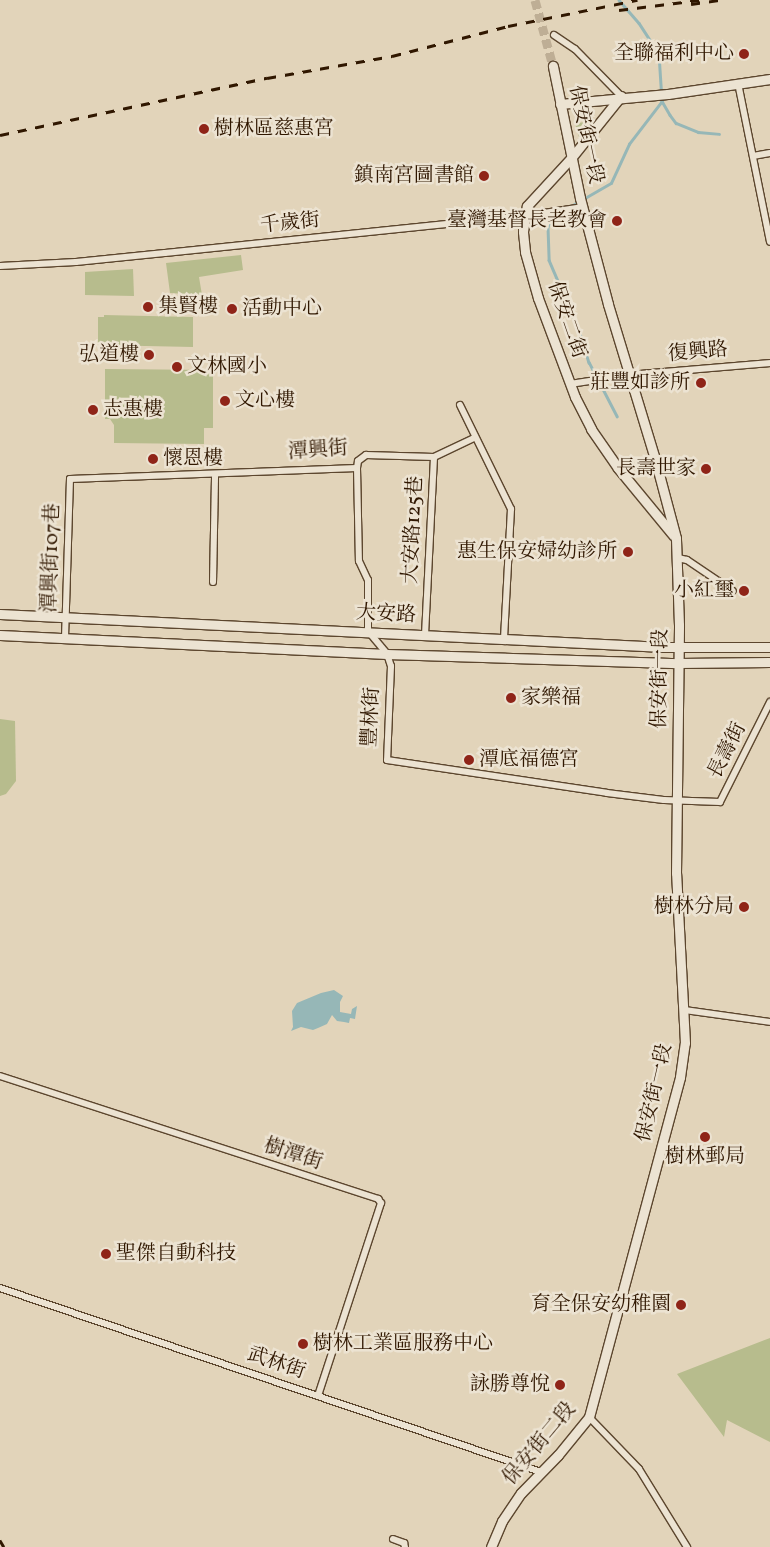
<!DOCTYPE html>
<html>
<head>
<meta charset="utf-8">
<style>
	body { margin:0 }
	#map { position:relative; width:770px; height:1547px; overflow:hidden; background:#e2d4ba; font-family:Vollkorn,"Noto Serif TC",serif }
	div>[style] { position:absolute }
	.green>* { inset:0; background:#b7bc8d }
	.water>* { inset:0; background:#96b7b7 }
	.stream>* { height:2.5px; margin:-1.25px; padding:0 1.25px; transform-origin:1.25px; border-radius:1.25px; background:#96b7b7 }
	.secondary-tunnel>* { height:9px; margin-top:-4.5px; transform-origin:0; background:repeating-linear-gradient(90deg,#beae95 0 9px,transparent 0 13.5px) }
	.roads { filter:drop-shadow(1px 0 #5c462e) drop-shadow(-1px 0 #5c462e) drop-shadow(0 1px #5c462e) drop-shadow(0 -1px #5c462e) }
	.street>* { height:6px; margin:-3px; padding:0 3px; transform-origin:3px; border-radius:3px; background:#ece3d2 }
	.secondary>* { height:9px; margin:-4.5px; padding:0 4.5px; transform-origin:4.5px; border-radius:4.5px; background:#ece3d2 }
	.rail>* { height:2.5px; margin-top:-1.25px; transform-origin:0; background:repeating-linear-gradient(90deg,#301700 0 9px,transparent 0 18px) }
	.dots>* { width:14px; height:14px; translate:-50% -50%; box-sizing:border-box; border:2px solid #ece3d2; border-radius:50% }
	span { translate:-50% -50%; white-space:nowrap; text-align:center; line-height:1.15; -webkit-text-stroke:5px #ece3d2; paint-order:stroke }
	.poi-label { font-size:20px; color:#301700 }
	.right { translate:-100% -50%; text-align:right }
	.left { translate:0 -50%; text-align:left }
	.street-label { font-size:20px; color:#301700 }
</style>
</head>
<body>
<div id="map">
	<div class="green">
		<i style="clip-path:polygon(599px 121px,580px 141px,575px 123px)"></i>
		<i style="clip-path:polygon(241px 255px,243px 270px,199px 277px,202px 295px,170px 293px,166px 263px)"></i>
		<i style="clip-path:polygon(133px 269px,134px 296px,85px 295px,85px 272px)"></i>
		<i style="clip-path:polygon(104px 315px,193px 317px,193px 347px,98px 345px,98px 317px,104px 317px)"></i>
		<i style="clip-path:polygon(105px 369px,213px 370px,213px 428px,204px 428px,204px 444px,114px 443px,114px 425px,110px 419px,105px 419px)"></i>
		<i style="clip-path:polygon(0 719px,15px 721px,16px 781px,6px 794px,0 796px)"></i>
		<i style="clip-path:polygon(770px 1338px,770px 1442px,727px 1420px,724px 1437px,677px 1374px)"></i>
	</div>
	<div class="water">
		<i style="clip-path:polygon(334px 990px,343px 996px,340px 1002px,340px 1012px,351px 1014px,352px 1009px,357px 1006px,355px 1019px,350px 1018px,349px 1023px,344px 1022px,337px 1021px,332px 1015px,327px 1024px,318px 1028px,313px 1030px,301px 1027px,291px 1031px,293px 1027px,292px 1011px,297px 1003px,321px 993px)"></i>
	</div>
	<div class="stream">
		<i style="left:619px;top:0;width:30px;rotate:49deg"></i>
		<i style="left:639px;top:23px;width:37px;rotate:57deg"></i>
		<i style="left:659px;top:54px;width:47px;rotate:86.3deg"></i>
		<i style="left:662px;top:101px;width:16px;rotate:60deg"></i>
		<i style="left:670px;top:115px;width:10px;rotate:53deg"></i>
		<i style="left:676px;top:123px;width:24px;rotate:22deg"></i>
		<i style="left:698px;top:132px;width:21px;rotate:5deg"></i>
		<i style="left:571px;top:206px;width:46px;rotate:-29.9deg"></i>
		<i style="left:611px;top:183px;width:43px;rotate:-65.2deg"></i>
		<i style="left:629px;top:144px;width:54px;rotate:-52.5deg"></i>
		<i style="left:557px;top:213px;width:7px;rotate:135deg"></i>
		<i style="left:552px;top:218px;width:10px;rotate:114deg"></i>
		<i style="left:548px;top:227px;width:33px;rotate:88deg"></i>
		<i style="left:549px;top:260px;width:76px;rotate:66.8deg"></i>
		<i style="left:579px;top:330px;width:34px;rotate:73deg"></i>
		<i style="left:589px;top:362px;width:61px;rotate:62.6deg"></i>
	</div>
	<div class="secondary-tunnel">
		<i style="left:535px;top:0;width:68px;rotate:74.7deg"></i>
	</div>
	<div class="roads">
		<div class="street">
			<i style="left:554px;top:35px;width:25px;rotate:34deg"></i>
			<i style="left:575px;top:49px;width:66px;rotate:45.6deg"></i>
			<i style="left:738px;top:83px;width:162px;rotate:78.6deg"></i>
			<i style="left:753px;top:156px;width:17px;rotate:-10deg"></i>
			<i style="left:0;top:266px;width:76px;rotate:-3deg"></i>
			<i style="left:76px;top:262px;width:89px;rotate:-5.8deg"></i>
			<i style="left:165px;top:253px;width:361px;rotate:-5.9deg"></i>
			<i style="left:524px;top:216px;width:60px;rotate:-8.7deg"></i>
			<i style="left:570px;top:384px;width:59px;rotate:-8.8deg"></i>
			<i style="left:628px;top:375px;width:143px;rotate:-4.8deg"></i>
			<i style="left:460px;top:405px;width:116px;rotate:63.9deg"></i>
			<i style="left:511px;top:509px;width:130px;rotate:93.1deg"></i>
			<i style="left:357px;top:468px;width:93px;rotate:88.8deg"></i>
			<i style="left:359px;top:561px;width:21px;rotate:65deg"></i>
			<i style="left:368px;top:580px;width:51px;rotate:90deg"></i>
			<i style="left:368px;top:631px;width:30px;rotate:50deg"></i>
			<i style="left:387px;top:654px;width:13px;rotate:72deg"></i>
			<i style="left:391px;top:666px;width:94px;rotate:92.4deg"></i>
			<i style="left:387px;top:760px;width:222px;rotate:8.5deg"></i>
			<i style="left:607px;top:793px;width:57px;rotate:7deg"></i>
			<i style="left:664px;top:800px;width:56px;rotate:2deg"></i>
			<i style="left:720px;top:802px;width:112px;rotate:-63.4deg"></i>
			<i style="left:678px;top:558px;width:9px;rotate:13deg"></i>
			<i style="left:687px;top:560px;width:55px;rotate:34deg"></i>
			<i style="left:213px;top:582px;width:108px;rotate:-88.9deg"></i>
			<i style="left:425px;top:635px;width:178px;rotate:-87.1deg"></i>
			<i style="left:65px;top:638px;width:159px;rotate:-88.2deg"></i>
			<i style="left:70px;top:479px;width:287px;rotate:-2.2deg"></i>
			<i style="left:357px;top:468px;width:7px;rotate:-82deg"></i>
			<i style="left:358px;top:461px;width:10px;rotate:-37deg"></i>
			<i style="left:366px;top:455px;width:68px;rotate:1.7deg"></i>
			<i style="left:434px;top:457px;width:44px;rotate:-25.4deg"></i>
			<i style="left:684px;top:1010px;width:87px;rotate:7.9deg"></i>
			<i style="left:0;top:1076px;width:398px;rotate:18deg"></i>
			<i style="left:378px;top:1199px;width:5px;rotate:53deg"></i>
			<i style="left:381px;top:1203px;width:203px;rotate:108.1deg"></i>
			<i style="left:0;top:1288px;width:571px;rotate:18.78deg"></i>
			<i style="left:589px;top:1417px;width:72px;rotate:46.1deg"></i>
			<i style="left:639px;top:1469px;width:92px;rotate:58.4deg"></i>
			<i style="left:393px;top:1539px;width:12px;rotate:20deg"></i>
			<i style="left:404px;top:1543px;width:4px;rotate:76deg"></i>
		</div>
		<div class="secondary">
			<i style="left:621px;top:96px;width:78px;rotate:128.8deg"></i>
			<i style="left:572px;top:157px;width:67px;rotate:132.6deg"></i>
			<i style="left:527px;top:206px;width:26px;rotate:99deg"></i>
			<i style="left:523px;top:232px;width:20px;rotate:84deg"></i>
			<i style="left:525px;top:252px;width:48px;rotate:74.2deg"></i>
			<i style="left:538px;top:298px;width:106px;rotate:69.5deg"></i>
			<i style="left:575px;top:397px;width:36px;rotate:63deg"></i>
			<i style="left:591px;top:429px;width:47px;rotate:55.3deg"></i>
			<i style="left:618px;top:468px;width:87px;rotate:50.6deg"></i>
			<i style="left:560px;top:104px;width:108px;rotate:-5.3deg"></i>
			<i style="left:668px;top:94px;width:103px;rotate:-8.4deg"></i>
			<i style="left:0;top:614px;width:664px;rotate:2.85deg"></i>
			<i style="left:663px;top:647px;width:107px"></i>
			<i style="left:0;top:635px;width:387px;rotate:2.8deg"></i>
			<i style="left:387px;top:654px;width:292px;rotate:1.8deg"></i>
			<i style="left:679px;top:663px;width:91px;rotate:-0.6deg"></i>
			<i style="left:491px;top:1547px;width:28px;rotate:-67deg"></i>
			<i style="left:502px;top:1521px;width:34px;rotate:-56deg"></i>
			<i style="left:521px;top:1493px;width:53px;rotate:-45.8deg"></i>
			<i style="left:558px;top:1455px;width:49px;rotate:-50.8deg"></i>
			<i style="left:589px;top:1417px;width:352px;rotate:-75deg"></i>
			<i style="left:680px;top:1077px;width:34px;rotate:-82deg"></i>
			<i style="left:685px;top:1043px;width:170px;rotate:-93deg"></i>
			<i style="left:676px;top:873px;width:248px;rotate:-89.3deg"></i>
			<i style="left:679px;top:625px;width:87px;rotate:-92deg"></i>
			<i style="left:676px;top:538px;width:82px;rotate:-104.9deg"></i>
			<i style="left:655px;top:459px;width:162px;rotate:-106.9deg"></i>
			<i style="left:608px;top:304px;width:110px;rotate:-104.8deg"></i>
			<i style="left:580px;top:198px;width:135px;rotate:-101.6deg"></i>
		</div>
	</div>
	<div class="rail">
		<i style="left:691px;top:4px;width:28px;rotate:-8deg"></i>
		<i style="left:619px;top:10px;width:81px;rotate:-7.1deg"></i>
		<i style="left:0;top:135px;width:273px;rotate:-12.1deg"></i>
		<i style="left:267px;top:78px;width:127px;rotate:-10deg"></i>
		<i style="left:392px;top:56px;width:120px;rotate:-14.5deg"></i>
		<i style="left:508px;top:26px;width:132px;rotate:-11.4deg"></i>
		<i style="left:0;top:1540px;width:8px;rotate:60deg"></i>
	</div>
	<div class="dots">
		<i style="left:744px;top:54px;background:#8f2418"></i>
		<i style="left:204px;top:129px;background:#8f2418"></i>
		<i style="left:484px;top:176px;background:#8f2418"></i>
		<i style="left:617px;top:221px;background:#8f2418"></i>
		<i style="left:148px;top:307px;background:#8f2418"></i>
		<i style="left:232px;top:309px;background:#8f2418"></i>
		<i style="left:149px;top:355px;background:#8f2418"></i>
		<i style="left:177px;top:367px;background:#8f2418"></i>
		<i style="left:701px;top:383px;background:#8f2418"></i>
		<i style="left:225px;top:401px;background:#8f2418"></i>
		<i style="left:93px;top:410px;background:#8f2418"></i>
		<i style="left:153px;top:459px;background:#8f2418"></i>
		<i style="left:706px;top:469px;background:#8f2418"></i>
		<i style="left:628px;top:552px;background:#8f2418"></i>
		<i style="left:744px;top:591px;background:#8f2418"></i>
		<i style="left:511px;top:698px;background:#8f2418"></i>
		<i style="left:469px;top:760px;background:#8f2418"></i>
		<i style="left:744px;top:907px;background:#8f2418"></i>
		<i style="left:705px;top:1137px;background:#8f2418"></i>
		<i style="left:106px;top:1254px;background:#8f2418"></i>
		<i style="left:681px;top:1305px;background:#8f2418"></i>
		<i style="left:303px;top:1344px;background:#8f2418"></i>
		<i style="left:560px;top:1385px;background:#8f2418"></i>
	</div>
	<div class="poi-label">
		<span class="right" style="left:734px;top:54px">全聯福利中心</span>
		<span class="left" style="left:214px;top:129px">樹林區慈惠宮</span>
		<span class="right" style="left:474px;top:176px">鎮南宮圖書館</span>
		<span class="right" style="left:607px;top:221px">臺灣基督長老教會</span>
		<span class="left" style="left:158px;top:307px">集賢樓</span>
		<span class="left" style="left:242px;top:309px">活動中心</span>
		<span class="right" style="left:139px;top:355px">弘道樓</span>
		<span class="left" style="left:187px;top:367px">文林國小</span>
		<span class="right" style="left:690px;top:383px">莊豐如診所</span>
		<span class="left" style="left:235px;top:401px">文心樓</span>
		<span class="left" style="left:103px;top:410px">志惠樓</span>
		<span class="left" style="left:163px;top:459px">懷恩樓</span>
		<span class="right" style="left:696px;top:469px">長壽世家</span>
		<span class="right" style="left:617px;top:552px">惠生保安婦幼診所</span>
		<span class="right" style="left:734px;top:591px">小紅璽</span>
		<span class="left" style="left:521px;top:698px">家樂福</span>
		<span class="left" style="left:479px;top:760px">潭底福德宮</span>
		<span class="right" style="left:734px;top:907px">樹林分局</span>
		<span style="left:705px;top:1157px">樹林郵局</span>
		<span class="left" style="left:116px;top:1254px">聖傑自動科技</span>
		<span class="right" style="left:671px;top:1305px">育全保安幼稚園</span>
		<span class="left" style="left:313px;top:1344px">樹林工業區服務中心</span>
		<span class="right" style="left:550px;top:1385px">詠勝尊悅</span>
	</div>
	<div class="street-label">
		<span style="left:585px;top:135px;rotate:78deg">保安街一段</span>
		<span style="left:290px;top:224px;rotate:-6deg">千歲街</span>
		<span style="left:566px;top:320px;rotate:71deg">保安二街</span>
		<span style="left:698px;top:353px;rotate:-5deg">復興路</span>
		<span style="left:318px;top:451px;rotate:-4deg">潭興街</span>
		<span style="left:414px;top:530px;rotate:-87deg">大安路125巷</span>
		<span style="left:52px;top:558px;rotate:-88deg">潭興街107巷</span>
		<span style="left:386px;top:615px;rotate:3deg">大安路</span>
		<span style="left:661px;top:679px;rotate:-89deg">保安街一段</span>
		<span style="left:372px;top:717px;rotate:-87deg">豐林街</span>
		<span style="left:728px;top:751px;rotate:-63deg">長壽街</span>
		<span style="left:655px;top:1093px;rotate:-77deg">保安街一段</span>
		<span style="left:293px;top:1155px;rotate:18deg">樹潭街</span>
		<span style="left:276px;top:1364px;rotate:19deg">武林街</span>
		<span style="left:540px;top:1444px;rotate:-50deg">保安街二段</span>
	</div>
</div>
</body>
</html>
